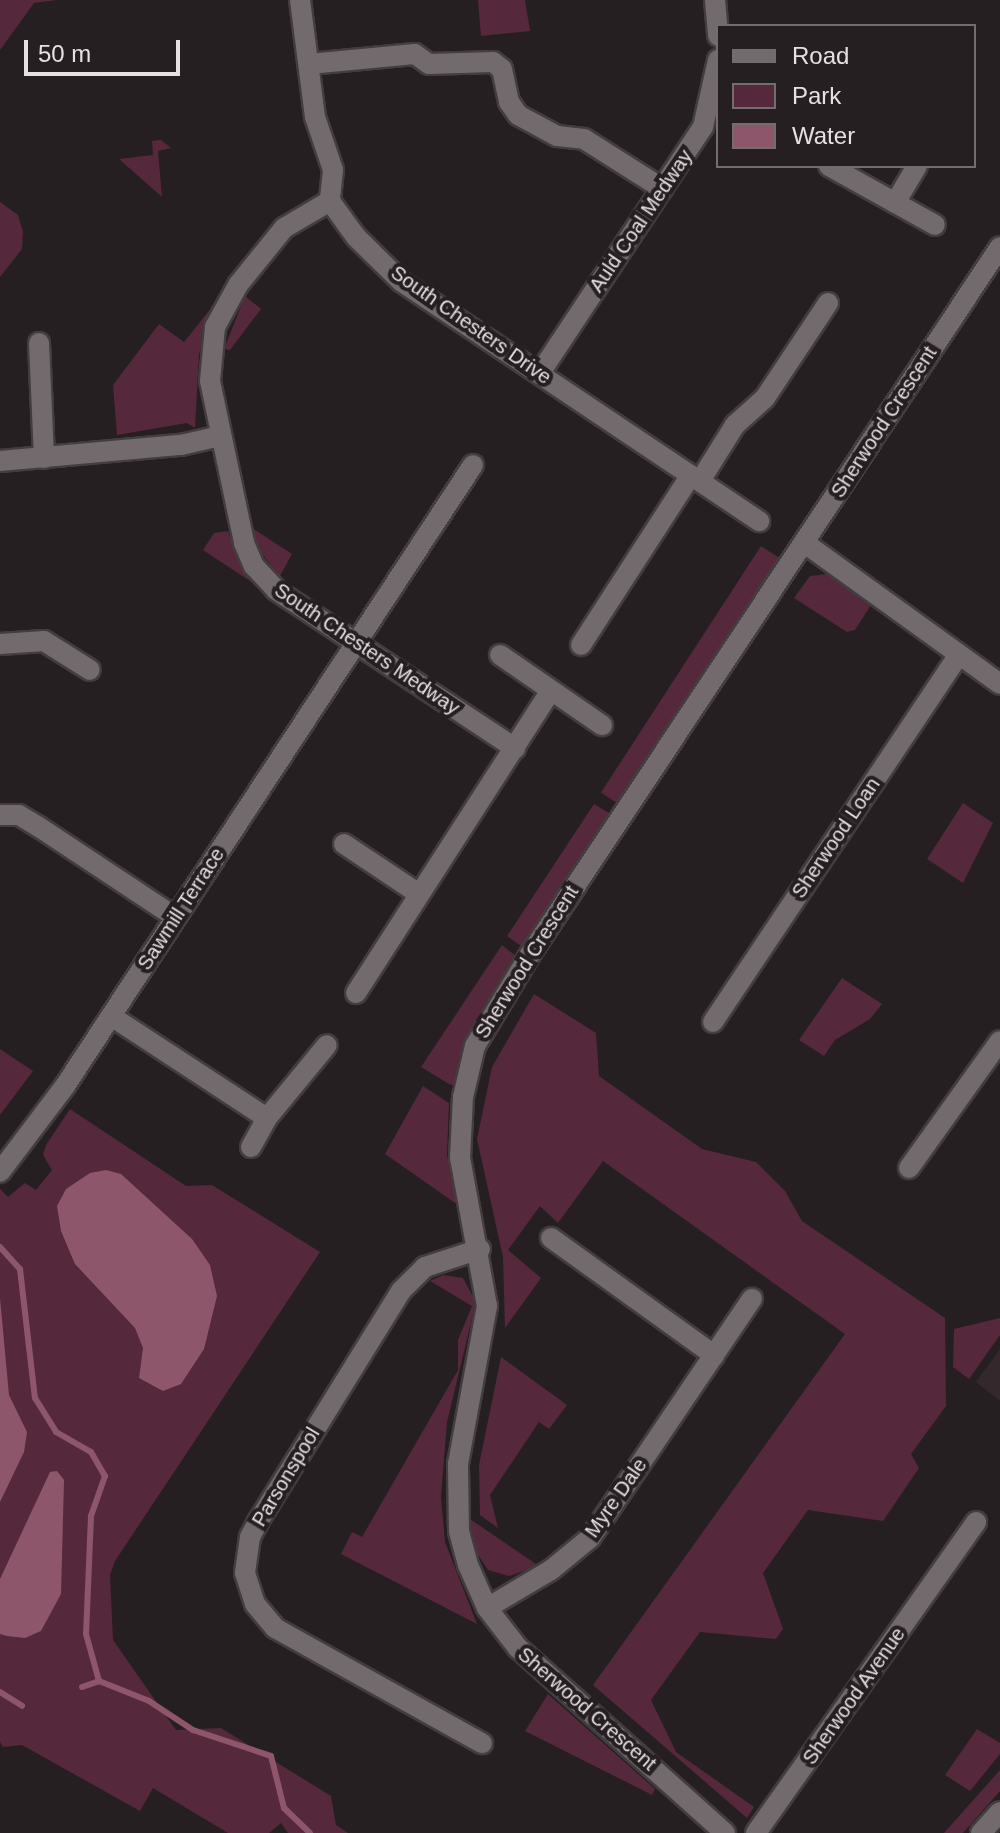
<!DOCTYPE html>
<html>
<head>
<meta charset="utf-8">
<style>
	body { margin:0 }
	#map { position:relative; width:1000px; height:1833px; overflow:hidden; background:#251f21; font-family:Arial,sans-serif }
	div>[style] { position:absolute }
	.built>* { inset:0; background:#34282c }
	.green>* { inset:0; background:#56283b; transform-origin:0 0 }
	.water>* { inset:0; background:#8e566b }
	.stream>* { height:6px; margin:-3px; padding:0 3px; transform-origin:3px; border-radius:3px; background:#8e566b }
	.roads { filter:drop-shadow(2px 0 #423d3f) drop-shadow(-2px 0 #423d3f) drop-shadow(0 2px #423d3f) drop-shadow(0 -2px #423d3f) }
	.minor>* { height:20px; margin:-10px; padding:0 10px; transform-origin:10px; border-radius:10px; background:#726a6d }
	.secondary>* { height:20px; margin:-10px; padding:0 10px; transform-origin:10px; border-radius:10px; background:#726a6d }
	span { translate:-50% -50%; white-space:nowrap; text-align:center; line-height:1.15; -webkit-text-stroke:8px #251f21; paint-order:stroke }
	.street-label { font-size:20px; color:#e5e1e2 }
	.legend { position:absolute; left:716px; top:24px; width:260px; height:144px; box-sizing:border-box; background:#251f21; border:2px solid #726d6e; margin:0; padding:10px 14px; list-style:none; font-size:24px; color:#e5e1e2 }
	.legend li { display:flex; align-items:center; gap:16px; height:40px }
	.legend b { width:40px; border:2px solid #726d6e }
	.scale { position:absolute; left:24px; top:40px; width:156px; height:36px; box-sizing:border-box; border:4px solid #e5e1e2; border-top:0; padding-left:10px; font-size:24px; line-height:28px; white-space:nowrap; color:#e5e1e2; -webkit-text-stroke:6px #251f21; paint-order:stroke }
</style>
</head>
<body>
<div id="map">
	<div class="built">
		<i style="clip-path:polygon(1000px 1349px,1000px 1401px,976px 1382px)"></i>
	</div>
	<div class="green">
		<i style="clip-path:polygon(0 0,57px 0,34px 3px,0 50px)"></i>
		<i style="clip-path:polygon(478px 0,525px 0,530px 31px,481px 36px)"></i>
		<i style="clip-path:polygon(152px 141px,161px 140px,171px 148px,158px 151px,162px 197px,119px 159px,153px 155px)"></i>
		<i style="clip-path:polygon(0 202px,18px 215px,23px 232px,22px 249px,0 277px)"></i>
		<i style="clip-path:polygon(245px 296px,261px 309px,230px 350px,224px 349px)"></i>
		<i style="clip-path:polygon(216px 302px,199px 354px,195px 428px,187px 423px,117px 435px,113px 385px,159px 324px,184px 342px)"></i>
		<i style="clip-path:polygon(252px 528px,292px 554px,280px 576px,257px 548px)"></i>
		<i style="clip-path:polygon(228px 531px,235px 551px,253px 583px,203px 550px,214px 533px)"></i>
		<i style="left:761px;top:546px;width:24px;height:294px;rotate:33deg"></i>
		<i style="clip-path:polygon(827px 574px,871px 605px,855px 630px,847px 632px,794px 598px,810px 576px)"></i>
		<i style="clip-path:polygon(963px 803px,993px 823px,963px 883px,927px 859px)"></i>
		<i style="clip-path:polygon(594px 804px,612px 815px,521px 946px,507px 936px)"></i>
		<i style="clip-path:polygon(502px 945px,517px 957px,456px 1086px,449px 1084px,421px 1067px)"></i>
		<i style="clip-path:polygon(842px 978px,882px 1004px,870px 1019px,835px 1040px,824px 1056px,799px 1040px)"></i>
		<i style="clip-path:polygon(534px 994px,596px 1033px,599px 1076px,702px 1149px,756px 1162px,785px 1191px,802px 1221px,945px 1318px,946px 1406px,911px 1454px,919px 1468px,883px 1521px,808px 1510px,763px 1573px,783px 1629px,776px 1639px,700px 1632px,651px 1700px,676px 1752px,754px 1807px,747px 1818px,593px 1685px,845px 1334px,603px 1161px,558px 1223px,540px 1206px,508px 1250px,541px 1278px,505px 1328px,503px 1257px,477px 1139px,492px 1067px)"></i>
		<i style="clip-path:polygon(0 1049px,33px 1071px,0 1115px)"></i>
		<i style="clip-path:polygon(423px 1086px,449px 1103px,447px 1155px,458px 1205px,385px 1154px)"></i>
		<i style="clip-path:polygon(70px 1109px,186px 1186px,212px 1185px,320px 1252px,115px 1561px,110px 1575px,113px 1640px,176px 1730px,221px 1728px,331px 1796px,336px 1825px,348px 1833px,288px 1833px,281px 1823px,269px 1833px,228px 1833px,153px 1788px,140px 1811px,22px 1745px,3px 1747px,0 1742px,0 1189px,8px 1197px,25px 1183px,36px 1190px,52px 1170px,43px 1155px,46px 1145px)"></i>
		<i style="clip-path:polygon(443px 1275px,463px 1278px,476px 1302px,447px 1422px,441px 1497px,445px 1542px,477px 1624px,341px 1554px,352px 1532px,362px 1537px,458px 1370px,458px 1340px,472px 1306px,430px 1281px)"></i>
		<i style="clip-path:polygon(1000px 1318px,1000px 1335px,969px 1379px,953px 1367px,954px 1329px)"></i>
		<i style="clip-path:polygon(501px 1357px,567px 1405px,549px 1429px,539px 1422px,490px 1495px,498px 1528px,480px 1515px,479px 1465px)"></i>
		<i style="clip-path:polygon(470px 1519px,539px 1566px,509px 1576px,488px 1570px,473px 1547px)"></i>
		<i style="clip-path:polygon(548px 1694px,655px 1789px,652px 1795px,525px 1731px)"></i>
		<i style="clip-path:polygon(977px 1729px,1000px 1743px,1000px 1754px,970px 1791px,945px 1775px)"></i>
		<i style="clip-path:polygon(1000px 1770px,1000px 1791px,963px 1833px,944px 1833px)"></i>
	</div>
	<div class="water">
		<i style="clip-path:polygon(106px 1170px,121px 1174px,192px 1239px,210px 1265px,217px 1296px,204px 1349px,181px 1384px,163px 1391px,139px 1378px,143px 1348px,135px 1328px,75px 1264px,61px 1231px,57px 1206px,66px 1189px,90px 1173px)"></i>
		<i style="clip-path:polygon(0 1298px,9px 1395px,27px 1432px,24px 1452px,0 1502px)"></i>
		<i style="clip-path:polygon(57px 1471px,64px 1480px,61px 1594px,41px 1631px,25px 1638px,7px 1636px,0 1634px,0 1579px,50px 1472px)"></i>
	</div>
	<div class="stream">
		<i style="left:0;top:1247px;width:30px;rotate:48deg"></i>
		<i style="left:20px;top:1269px;width:130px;rotate:83.4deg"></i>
		<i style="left:35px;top:1398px;width:40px;rotate:58deg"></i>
		<i style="left:56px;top:1432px;width:40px;rotate:29.7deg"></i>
		<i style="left:91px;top:1452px;width:28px;rotate:60deg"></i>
		<i style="left:105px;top:1476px;width:42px;rotate:109.3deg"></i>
		<i style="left:91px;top:1516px;width:118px;rotate:92.4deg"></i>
		<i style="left:86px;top:1634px;width:49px;rotate:74.5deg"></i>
		<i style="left:99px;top:1681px;width:54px;rotate:21.8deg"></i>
		<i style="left:149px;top:1701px;width:53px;rotate:33.4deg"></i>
		<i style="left:193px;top:1730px;width:82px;rotate:18.4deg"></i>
		<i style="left:271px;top:1756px;width:54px;rotate:76deg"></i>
		<i style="left:284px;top:1808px;width:36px;rotate:44deg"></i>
		<i style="left:82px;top:1687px;width:18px;rotate:-19deg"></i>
		<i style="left:0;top:1692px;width:26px;rotate:32deg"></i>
	</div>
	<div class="roads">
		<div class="minor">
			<i style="left:300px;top:0;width:118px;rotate:82.7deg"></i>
			<i style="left:315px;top:117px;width:56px;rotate:71.2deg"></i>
			<i style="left:333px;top:170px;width:31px;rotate:96deg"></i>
			<i style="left:330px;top:201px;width:44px;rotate:54.2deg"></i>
			<i style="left:356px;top:237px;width:64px;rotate:44.4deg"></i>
			<i style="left:402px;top:282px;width:430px;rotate:33.8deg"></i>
			<i style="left:715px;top:0;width:36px;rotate:85deg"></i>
			<i style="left:309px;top:64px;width:106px;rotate:-5.4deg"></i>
			<i style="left:415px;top:54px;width:17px;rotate:36deg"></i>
			<i style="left:429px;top:64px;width:64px;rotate:-1.8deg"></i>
			<i style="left:493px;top:62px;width:11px;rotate:38deg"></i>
			<i style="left:502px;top:69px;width:34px;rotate:78deg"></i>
			<i style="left:509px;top:102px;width:16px;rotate:55deg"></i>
			<i style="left:518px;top:115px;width:44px;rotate:28.3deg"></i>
			<i style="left:557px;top:136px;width:27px;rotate:6deg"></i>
			<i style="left:584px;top:139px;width:93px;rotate:32.3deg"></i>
			<i style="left:829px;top:166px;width:121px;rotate:29.1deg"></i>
			<i style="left:330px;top:201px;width:53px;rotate:149.6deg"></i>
			<i style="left:284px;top:228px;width:73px;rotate:128.9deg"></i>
			<i style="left:238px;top:285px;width:48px;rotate:118.7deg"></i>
			<i style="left:215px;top:327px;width:54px;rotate:95.3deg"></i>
			<i style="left:210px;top:381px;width:166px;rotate:78.1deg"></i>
			<i style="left:244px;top:543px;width:25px;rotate:67deg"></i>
			<i style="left:254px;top:566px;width:33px;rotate:47deg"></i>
			<i style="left:276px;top:590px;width:287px;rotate:33.5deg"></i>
			<i style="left:895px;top:203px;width:43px;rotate:-59.3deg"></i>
			<i style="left:39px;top:343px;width:115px;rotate:87.5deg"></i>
			<i style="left:540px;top:373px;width:295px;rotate:-56.5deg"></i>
			<i style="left:703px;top:127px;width:69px;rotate:-77.4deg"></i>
			<i style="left:0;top:461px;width:182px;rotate:-5.1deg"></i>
			<i style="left:181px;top:445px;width:40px;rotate:-13deg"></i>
			<i style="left:700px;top:481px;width:66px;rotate:-58deg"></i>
			<i style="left:735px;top:425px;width:40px;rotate:-42deg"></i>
			<i style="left:765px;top:398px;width:114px;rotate:-56.4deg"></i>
			<i style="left:806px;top:544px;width:239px;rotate:35.8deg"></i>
			<i style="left:0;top:644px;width:44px;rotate:-3.9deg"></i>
			<i style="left:44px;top:641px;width:54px;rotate:32.2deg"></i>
			<i style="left:581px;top:645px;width:202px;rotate:-57.1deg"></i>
			<i style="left:500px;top:655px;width:124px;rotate:34.5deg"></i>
			<i style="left:0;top:815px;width:19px"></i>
			<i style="left:19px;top:815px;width:23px;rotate:31deg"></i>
			<i style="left:39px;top:827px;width:163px;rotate:33.5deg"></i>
			<i style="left:344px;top:844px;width:90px;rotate:33.7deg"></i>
			<i style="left:356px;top:993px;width:360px;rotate:-57.2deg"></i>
			<i style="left:111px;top:1016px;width:186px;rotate:33.2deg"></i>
			<i style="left:713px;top:1022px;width:442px;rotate:-56.2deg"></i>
			<i style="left:251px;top:1147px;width:33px;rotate:-61deg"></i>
			<i style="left:267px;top:1118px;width:94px;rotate:-50.6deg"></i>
			<i style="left:909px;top:1168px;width:156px;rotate:-54.4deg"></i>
			<i style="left:0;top:1172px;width:108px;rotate:-52.9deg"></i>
			<i style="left:65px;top:1086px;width:743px;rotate:-56.69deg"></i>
			<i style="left:551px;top:1238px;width:201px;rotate:35.7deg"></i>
			<i style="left:480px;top:1249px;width:58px;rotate:161.9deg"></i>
			<i style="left:425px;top:1267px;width:34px;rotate:135deg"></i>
			<i style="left:401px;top:1291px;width:272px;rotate:121.8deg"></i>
			<i style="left:258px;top:1522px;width:17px;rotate:118deg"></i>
			<i style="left:250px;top:1537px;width:36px;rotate:98deg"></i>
			<i style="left:245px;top:1573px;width:33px;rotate:72deg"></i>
			<i style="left:255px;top:1604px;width:31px;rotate:50deg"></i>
			<i style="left:275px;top:1628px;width:237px;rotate:29.1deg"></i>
			<i style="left:487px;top:1608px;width:74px;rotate:-30.7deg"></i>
			<i style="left:551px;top:1570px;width:50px;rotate:-39.4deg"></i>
			<i style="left:590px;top:1538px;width:289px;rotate:-55.9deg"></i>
			<i style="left:725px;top:1833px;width:278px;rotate:-138.2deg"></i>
			<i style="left:518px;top:1648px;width:51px;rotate:-127.8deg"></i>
			<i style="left:487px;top:1608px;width:47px;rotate:-113.8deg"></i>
			<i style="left:468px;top:1565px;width:35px;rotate:-105deg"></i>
			<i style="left:459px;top:1531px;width:67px;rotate:-90.9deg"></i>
			<i style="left:458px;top:1464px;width:161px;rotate:-79.6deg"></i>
			<i style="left:487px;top:1306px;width:150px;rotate:-100.3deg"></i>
			<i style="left:460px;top:1158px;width:61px;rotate:-87.2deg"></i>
			<i style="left:463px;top:1097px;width:52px;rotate:-76.8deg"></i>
			<i style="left:475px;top:1046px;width:105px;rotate:-59deg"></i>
			<i style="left:529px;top:956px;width:851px;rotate:-56.4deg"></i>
			<i style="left:756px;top:1833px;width:381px;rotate:-54.7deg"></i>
		</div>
		<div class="secondary">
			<i style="left:981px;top:1833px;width:28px;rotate:-48deg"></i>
		</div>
	</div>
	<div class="street-label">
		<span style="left:641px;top:221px;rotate:-56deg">Auld Coal Medway</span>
		<span style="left:471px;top:325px;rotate:35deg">South Chesters Drive</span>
		<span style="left:884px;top:422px;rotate:-57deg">Sherwood Crescent</span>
		<span style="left:367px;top:649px;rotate:34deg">South Chesters Medway</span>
		<span style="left:836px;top:838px;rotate:-56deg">Sherwood Loan</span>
		<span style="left:181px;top:909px;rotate:-57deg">Sawmill Terrace</span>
		<span style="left:527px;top:962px;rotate:-58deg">Sherwood Crescent</span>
		<span style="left:286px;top:1477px;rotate:-59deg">Parsonspool</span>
		<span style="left:616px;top:1498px;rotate:-55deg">Myre Dale</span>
		<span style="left:854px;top:1696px;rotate:-55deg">Sherwood Avenue</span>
		<span style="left:587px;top:1709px;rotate:41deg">Sherwood Crescent</span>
	</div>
	<ul class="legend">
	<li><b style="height:10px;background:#726a6d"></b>Road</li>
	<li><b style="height:22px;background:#56283b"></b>Park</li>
	<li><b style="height:22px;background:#8e566b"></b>Water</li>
	</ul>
	<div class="scale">50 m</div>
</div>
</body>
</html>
